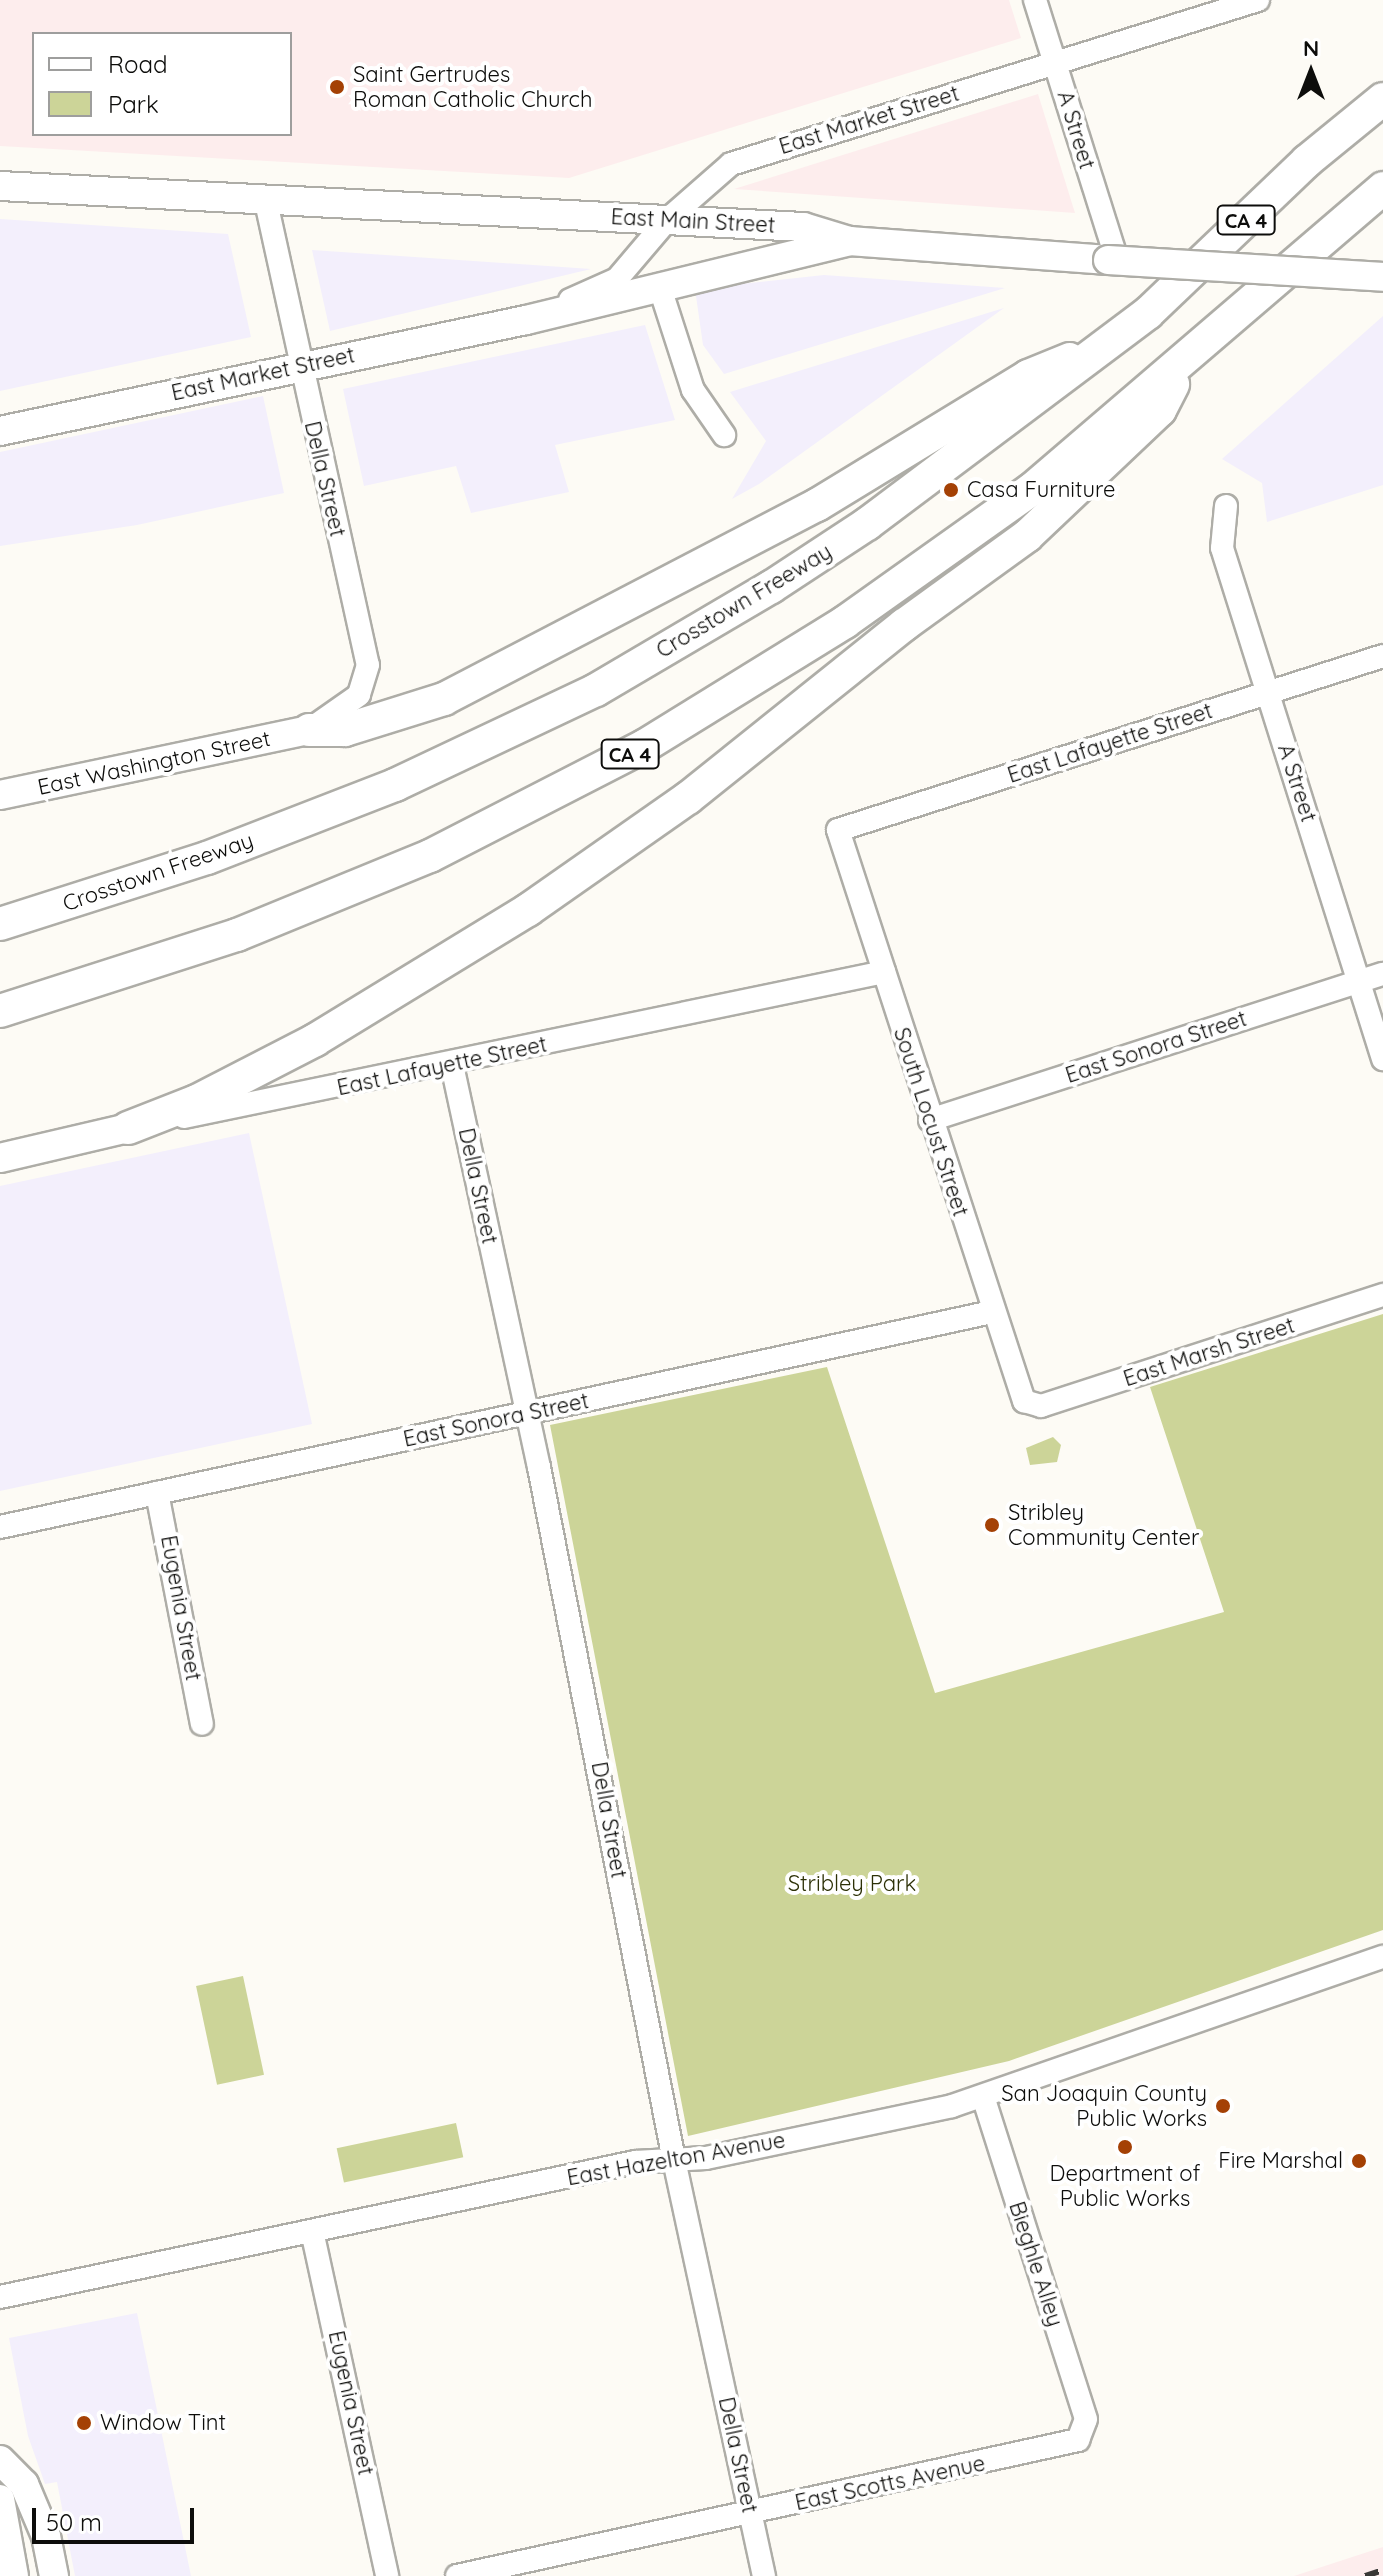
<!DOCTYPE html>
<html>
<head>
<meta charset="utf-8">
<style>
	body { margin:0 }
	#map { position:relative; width:1383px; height:2576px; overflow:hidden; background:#fdfbf5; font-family:Quicksand,sans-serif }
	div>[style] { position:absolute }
	.commercial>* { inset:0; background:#f3effc }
	.industrial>* { inset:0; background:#fdeded }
	.green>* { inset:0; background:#ccd498; transform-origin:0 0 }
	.roads { filter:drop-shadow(2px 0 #aeada7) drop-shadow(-2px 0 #aeada7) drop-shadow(0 2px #aeada7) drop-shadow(0 -2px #aeada7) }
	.minor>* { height:22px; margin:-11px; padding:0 11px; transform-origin:11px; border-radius:11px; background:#fff }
	.major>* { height:28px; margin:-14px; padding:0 14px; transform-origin:14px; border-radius:14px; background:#fff }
	.highway>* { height:32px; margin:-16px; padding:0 16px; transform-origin:16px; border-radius:16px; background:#fff }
	.rail>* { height:6px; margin-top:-3px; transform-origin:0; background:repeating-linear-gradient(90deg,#393836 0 14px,transparent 0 28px) }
	.bridges { filter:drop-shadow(2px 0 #aeada7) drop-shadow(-2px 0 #aeada7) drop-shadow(0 2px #aeada7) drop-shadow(0 -2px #aeada7) }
	.major-bridge>* { height:28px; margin:-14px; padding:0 14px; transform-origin:14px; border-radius:14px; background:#fff }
	.dots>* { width:22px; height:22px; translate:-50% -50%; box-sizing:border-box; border:4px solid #fff; border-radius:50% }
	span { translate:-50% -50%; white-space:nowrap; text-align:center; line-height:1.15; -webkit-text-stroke:8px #fff; paint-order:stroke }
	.shield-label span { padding:2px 6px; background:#fff; border:2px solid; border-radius:6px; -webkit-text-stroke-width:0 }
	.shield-label { font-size:20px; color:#0d0d0b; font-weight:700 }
	.poi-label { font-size:22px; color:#0d0d0b }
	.left { translate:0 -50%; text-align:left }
	.right { translate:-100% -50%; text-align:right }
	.street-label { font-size:22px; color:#0d0d0b }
	.park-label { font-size:22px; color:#2d3107 }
	.legend { position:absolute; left:32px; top:32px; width:260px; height:104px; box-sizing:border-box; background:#fff; border:2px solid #9e9e9d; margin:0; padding:10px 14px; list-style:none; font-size:24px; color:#0d0d0b }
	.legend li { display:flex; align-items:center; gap:16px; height:40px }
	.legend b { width:40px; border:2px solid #9e9e9d }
	.north { position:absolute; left:1271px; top:32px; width:80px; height:80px; -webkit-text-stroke:6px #fff; paint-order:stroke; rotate:0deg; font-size:22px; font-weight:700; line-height:32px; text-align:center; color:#0d0d0b }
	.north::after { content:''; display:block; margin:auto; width:28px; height:36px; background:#0d0d0b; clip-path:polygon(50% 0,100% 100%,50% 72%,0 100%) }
	.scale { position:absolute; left:32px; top:2508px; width:162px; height:36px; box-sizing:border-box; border:4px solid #0d0d0b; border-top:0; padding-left:10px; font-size:24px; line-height:28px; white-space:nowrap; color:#0d0d0b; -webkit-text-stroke:6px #fff; paint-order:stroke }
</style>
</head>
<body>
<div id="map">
	<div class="commercial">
		<i style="clip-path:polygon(0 219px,228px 234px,251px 337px,0 391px)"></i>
		<i style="clip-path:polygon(312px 250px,591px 269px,330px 331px)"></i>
		<i style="clip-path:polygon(824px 275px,1005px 288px,724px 374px,703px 345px,695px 289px)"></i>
		<i style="clip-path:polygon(1004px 308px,759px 484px,732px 499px,766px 441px,730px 392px)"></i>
		<i style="clip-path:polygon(1383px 316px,1383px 485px,1267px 522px,1262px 483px,1222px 459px)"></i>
		<i style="clip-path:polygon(645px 325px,675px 420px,555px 445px,569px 492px,471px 513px,456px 466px,364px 486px,343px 389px)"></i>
		<i style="clip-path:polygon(263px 396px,284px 493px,137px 525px,0 546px,0 452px)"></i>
		<i style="clip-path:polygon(249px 1133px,312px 1424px,0 1491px,0 1186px)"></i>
		<i style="clip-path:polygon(137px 2313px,191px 2576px,75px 2576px,57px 2482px,45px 2484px,28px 2436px,9px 2338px)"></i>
	</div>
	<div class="industrial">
		<i style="clip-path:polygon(evenodd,0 0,1009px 0,1021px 38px,569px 178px,0 146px,0 0,290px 34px,290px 134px,34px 134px,34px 34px,290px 34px)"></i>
		<i style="clip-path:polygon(1038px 94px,1075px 213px,734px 189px)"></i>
		<i style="clip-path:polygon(1383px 2547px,1383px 2576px,1294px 2576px)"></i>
	</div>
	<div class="green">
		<i style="clip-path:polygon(1383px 1314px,1383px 1930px,1009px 2061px,688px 2136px,550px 1425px,827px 1367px,935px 1693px,1224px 1612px,1150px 1387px)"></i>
		<i style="clip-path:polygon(1053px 1437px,1061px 1445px,1057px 1462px,1030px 1465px,1026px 1448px)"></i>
		<i style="left:243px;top:1976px;width:101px;height:48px;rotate:78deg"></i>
		<i style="left:456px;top:2123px;width:35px;height:122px;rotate:78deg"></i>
	</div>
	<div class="roads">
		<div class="minor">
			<i style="left:1035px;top:0;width:273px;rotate:72.5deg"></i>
			<i style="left:266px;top:202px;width:474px;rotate:77.6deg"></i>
			<i style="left:368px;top:665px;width:31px;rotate:107deg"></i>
			<i style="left:359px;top:695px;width:61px;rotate:145deg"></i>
			<i style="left:660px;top:288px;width:107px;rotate:72.1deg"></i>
			<i style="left:693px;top:390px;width:55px;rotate:55.4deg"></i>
			<i style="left:570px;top:300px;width:51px;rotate:-24.1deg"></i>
			<i style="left:617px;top:279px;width:77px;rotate:-49.7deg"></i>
			<i style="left:667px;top:220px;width:85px;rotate:-41.2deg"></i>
			<i style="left:731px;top:164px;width:552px;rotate:-17.29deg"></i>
			<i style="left:1226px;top:506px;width:42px;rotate:95.4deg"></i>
			<i style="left:1222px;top:548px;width:536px;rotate:72.51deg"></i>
			<i style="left:1383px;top:656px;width:572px;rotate:162.29deg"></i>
			<i style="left:838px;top:830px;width:601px;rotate:71.96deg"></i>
			<i style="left:1024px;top:1401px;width:18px;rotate:16deg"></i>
			<i style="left:1041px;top:1406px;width:360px;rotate:-18deg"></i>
			<i style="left:452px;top:1065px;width:411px;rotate:77.8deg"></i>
			<i style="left:539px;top:1467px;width:706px;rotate:78.98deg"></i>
			<i style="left:674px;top:2160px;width:426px;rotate:77.8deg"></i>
			<i style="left:184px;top:1117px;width:715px;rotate:-11.7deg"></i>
			<i style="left:930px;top:1120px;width:476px;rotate:-17.9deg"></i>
			<i style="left:157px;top:1493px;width:235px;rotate:79deg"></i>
			<i style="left:0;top:1527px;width:1015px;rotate:-12.23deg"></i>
			<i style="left:312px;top:2231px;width:353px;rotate:77.7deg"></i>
			<i style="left:0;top:2297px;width:649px;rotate:-12deg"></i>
			<i style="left:635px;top:2162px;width:71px;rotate:-3.2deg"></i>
			<i style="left:706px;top:2158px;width:251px;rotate:-11.9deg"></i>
			<i style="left:952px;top:2106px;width:456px;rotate:-19.1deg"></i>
			<i style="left:457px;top:2576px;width:636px;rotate:-12.35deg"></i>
			<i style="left:1078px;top:2440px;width:22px;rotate:-69deg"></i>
			<i style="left:1086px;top:2419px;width:338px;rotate:-107.7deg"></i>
		</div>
		<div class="major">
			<i style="left:0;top:186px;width:804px;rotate:2.92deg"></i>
			<i style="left:803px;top:227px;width:48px;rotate:16.9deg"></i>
			<i style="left:849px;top:241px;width:260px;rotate:4.2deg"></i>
			<i style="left:0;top:431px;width:538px;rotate:-11.92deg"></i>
			<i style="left:526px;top:320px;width:333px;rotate:-13.7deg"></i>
			<i style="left:0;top:795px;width:316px;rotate:-11.9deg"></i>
			<i style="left:0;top:1158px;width:131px;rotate:-13.2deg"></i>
			<i style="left:0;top:2460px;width:34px;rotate:45deg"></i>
			<i style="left:24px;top:2484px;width:56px;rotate:67.1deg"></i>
			<i style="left:46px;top:2536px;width:41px;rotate:78.7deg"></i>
			<i style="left:0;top:2499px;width:78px;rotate:79.7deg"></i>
		</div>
		<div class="highway">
			<i style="left:309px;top:730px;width:36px"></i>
			<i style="left:345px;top:730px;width:104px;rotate:-17.4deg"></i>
			<i style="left:444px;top:699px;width:420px;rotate:-27.5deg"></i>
			<i style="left:817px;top:505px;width:247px;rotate:-31.4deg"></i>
			<i style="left:1028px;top:376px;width:45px;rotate:-22deg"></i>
			<i style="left:0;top:924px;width:217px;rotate:-17.7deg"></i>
			<i style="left:207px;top:858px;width:202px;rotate:-21.2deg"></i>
			<i style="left:395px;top:785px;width:222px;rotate:-25.3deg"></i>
			<i style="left:596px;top:690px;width:203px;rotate:-30.5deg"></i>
			<i style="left:771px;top:587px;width:115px;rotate:-33.3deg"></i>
			<i style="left:867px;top:524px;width:351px;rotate:-36.9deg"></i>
			<i style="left:1148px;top:313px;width:220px;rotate:-43.7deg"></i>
			<i style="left:1307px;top:161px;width:98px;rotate:-39.2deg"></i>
			<i style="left:0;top:1011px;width:249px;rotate:-17.8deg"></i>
			<i style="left:237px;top:935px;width:209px;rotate:-22.3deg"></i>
			<i style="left:430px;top:856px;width:243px;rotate:-27.2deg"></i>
			<i style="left:646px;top:745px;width:234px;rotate:-31.7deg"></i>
			<i style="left:845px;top:622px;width:228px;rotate:-35.4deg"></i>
			<i style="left:1031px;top:490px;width:464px;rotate:-40.6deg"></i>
			<i style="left:128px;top:1128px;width:74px;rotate:-21.4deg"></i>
			<i style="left:197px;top:1101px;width:133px;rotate:-27.3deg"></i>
			<i style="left:315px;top:1040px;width:250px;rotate:-31.4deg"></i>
			<i style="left:528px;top:910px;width:195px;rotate:-35deg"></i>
			<i style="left:688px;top:798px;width:277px;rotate:-38.7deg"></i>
			<i style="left:904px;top:625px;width:152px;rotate:-35.9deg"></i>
			<i style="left:1027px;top:536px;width:183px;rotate:-43.5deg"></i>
			<i style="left:1160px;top:410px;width:29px;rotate:-63deg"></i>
		</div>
	</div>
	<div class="rail">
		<i style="left:1365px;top:2576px;width:19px;rotate:-18deg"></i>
	</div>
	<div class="bridges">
		<div class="major-bridge">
			<i style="left:1108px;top:260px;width:276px;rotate:3.5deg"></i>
		</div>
	</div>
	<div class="dots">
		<i style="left:337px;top:87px;background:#a44105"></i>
		<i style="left:951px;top:490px;background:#a44105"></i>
		<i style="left:992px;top:1525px;background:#a44105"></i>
		<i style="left:1223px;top:2106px;background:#a44105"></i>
		<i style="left:1125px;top:2147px;background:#a44105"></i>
		<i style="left:1359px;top:2161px;background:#a44105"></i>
		<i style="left:84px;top:2423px;background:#a44105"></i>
	</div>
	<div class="shield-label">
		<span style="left:1246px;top:220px">CA 4</span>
		<span style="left:630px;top:754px">CA 4</span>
	</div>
	<div class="poi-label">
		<span class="left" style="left:353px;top:87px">Saint Gertrudes<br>Roman Catholic Church</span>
		<span class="left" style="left:967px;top:490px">Casa Furniture</span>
		<span class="left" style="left:1008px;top:1525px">Stribley<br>Community Center</span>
		<span class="right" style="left:1207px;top:2106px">San Joaquin County<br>Public Works</span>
		<span class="right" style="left:1343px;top:2161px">Fire Marshal</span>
		<span style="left:1125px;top:2186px">Department of<br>Public Works</span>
		<span class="left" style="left:100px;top:2423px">Window Tint</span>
	</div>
	<div class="street-label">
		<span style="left:869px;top:120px;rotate:-17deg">East Market Street</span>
		<span style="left:1076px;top:130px;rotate:73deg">A Street</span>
		<span style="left:693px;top:221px;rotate:3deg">East Main Street</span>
		<span style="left:263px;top:374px;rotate:-12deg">East Market Street</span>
		<span style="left:325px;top:479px;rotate:77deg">Della Street</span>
		<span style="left:744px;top:601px;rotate:-31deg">Crosstown Freeway</span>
		<span style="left:1110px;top:743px;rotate:-18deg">East Lafayette Street</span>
		<span style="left:154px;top:763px;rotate:-12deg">East Washington Street</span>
		<span style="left:1297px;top:783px;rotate:72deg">A Street</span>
		<span style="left:158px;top:872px;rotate:-19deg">Crosstown Freeway</span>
		<span style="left:1156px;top:1047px;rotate:-18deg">East Sonora Street</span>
		<span style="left:442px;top:1066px;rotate:-12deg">East Lafayette Street</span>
		<span style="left:931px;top:1122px;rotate:72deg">South Locust Street</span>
		<span style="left:478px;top:1186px;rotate:78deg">Della Street</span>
		<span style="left:1209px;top:1352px;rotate:-18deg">East Marsh Street</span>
		<span style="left:496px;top:1420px;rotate:-12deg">East Sonora Street</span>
		<span style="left:181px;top:1608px;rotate:80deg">Eugenia Street</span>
		<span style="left:609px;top:1820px;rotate:80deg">Della Street</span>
		<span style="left:676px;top:2159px;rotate:-10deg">East Hazelton Avenue</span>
		<span style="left:1036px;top:2264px;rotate:72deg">Bieghle Alley</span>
		<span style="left:351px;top:2403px;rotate:78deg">Eugenia Street</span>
		<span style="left:738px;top:2455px;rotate:78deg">Della Street</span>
		<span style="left:890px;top:2483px;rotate:-12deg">East Scotts Avenue</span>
	</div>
	<div class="park-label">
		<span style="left:852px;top:1884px">Stribley Park</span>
	</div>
	<ul class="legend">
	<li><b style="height:10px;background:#fff"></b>Road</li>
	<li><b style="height:22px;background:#ccd498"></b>Park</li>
	</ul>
	<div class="north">N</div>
	<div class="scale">50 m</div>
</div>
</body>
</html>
